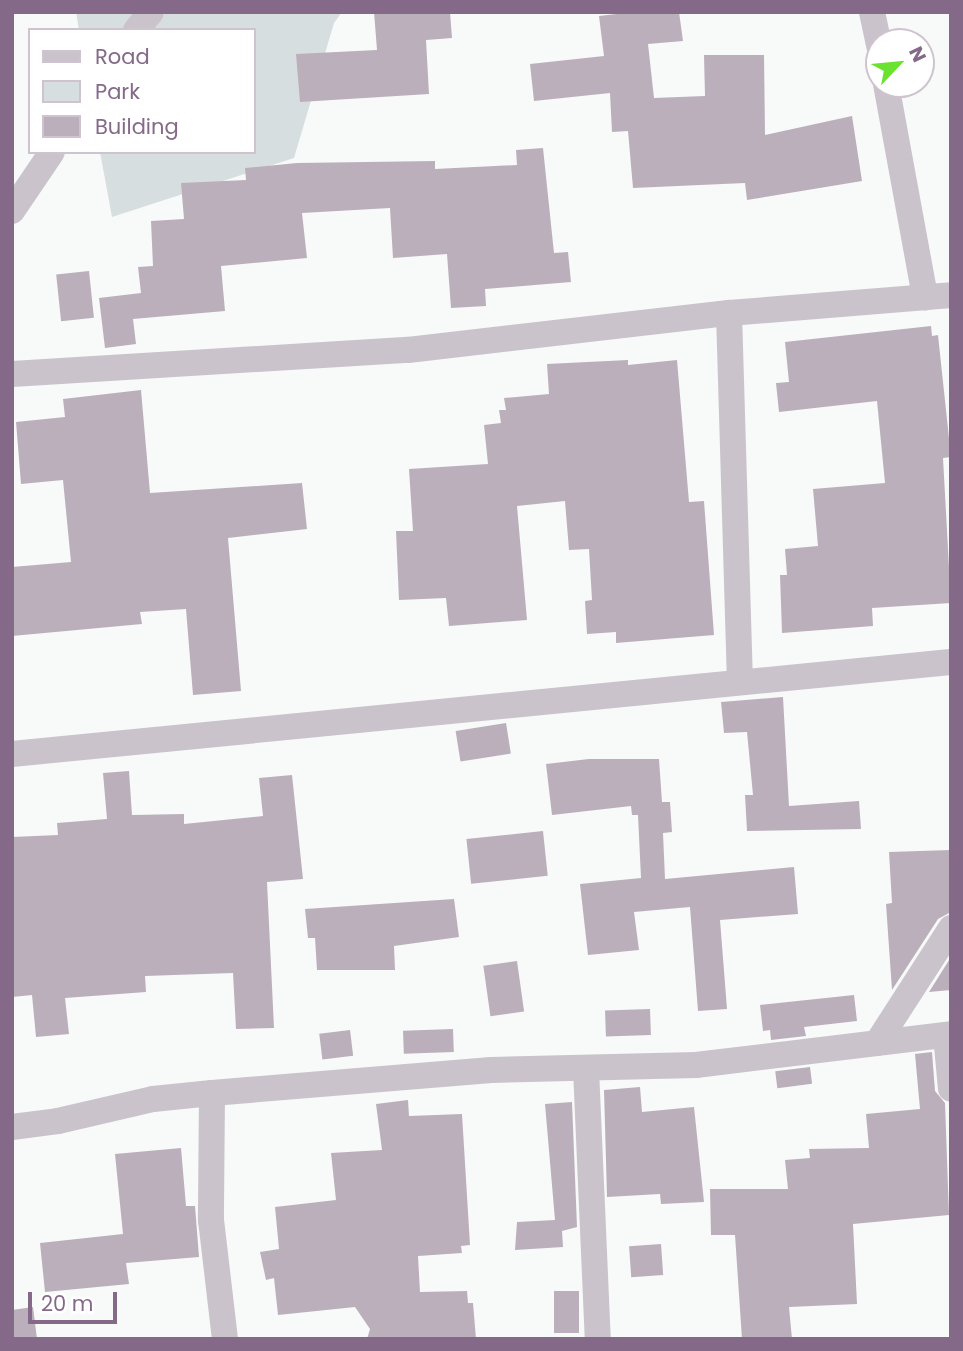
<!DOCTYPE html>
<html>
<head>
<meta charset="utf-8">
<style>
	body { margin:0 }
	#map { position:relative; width:963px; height:1351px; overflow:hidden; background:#f7faf8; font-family:Poppins,sans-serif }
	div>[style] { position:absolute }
	.green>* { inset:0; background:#d7dedf }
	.building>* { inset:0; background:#bbafbc; transform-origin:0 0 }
	.minor>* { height:26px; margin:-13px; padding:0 13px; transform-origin:13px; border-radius:13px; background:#cac3cb }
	span { translate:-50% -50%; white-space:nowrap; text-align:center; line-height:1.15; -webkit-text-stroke:7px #fff; paint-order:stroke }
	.frame { position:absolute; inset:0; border:14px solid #846988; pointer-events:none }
	.legend { position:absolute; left:28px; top:28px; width:228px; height:126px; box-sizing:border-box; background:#fff; border:2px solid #cec3cf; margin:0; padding:9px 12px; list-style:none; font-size:21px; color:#846988 }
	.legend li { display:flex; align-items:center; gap:14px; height:35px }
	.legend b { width:35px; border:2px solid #cec3cf }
	.north { position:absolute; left:865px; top:28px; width:70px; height:70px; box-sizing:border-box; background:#fff; border:2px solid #cec3cf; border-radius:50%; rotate:64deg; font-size:19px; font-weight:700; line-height:28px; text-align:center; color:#846988 }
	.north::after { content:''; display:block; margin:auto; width:24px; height:32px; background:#6be22f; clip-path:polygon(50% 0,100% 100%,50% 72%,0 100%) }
	.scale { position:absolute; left:28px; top:1292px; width:89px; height:32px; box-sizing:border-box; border:4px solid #846988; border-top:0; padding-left:9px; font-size:21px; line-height:24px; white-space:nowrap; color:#846988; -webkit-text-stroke:5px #fff; paint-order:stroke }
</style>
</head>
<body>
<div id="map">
	<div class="green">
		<i style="clip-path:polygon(76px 12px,342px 12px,334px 23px,294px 158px,112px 217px,100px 152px,254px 152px,254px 30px,79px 30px)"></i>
	</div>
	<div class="building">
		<i style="clip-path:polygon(374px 12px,450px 12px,452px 38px,426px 40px,429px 94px,300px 102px,296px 54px,377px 50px)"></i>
		<i style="clip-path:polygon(634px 12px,679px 12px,683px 41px,648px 44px,654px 98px,705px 96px,704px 55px,764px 55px,765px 135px,852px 116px,862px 181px,747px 200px,745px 183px,633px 188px,628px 131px,612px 132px,610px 93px,534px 101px,530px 64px,604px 56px,599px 16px)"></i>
		<i style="clip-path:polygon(543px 148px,554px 253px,568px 252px,571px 282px,485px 289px,486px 306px,451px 308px,447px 254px,393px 258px,390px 208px,302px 213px,307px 258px,221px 266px,225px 311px,133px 319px,136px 344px,105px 348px,99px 298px,141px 293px,138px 267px,153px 266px,151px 221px,184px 219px,181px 183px,246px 180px,245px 168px,297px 163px,435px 161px,435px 169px,517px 165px,516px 150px)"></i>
		<i style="left:89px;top:271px;width:47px;height:33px;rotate:84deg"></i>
		<i style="clip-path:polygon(931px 326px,932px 336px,938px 335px,951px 457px,943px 458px,951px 603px,872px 608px,873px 626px,782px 633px,780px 575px,787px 575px,785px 549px,818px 546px,813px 489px,885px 483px,877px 401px,779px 412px,776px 383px,789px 382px,785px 342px)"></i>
		<i style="clip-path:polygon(628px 360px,628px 365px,677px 360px,689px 502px,704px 501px,714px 635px,616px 643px,616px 632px,587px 634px,585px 601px,592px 600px,589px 549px,569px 550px,565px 501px,517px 506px,527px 620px,449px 626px,446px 598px,399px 600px,396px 531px,413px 531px,409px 469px,488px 464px,484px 425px,501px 423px,499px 410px,506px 410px,504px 398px,549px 394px,547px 364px)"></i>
		<i style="clip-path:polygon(141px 390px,150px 493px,302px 483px,307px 529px,228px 538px,241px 691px,193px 695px,186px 609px,140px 612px,142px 624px,12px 636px,12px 567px,71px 562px,63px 480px,21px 484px,16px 422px,65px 417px,63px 399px)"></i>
		<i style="clip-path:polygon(783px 697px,789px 806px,859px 801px,861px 829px,747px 831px,745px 795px,753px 795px,747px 732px,724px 733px,721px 702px)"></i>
		<i style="left:506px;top:723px;width:31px;height:51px;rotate:81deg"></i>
		<i style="clip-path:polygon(589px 759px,659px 759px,662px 802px,670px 802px,672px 832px,663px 833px,665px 879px,794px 867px,798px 914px,720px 920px,727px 1009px,698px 1011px,690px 907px,634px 912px,639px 950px,588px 955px,580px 884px,641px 878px,638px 815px,632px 815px,631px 806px,552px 815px,546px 764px)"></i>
		<i style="clip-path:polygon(129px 771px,132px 815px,184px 814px,184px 824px,263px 816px,259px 778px,292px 775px,303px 879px,267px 882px,274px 1028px,236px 1029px,233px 973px,145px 976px,146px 992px,65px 998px,69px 1034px,36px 1037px,32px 995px,12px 997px,12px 837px,58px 835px,57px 823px,107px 819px,103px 773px)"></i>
		<i style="left:543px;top:831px;width:45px;height:77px;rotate:84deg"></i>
		<i style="clip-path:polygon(951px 850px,951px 912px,938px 919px,892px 990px,886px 904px,892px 903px,889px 852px)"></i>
		<i style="clip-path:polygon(454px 899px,459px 937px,394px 946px,395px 970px,317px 970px,315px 938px,308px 938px,305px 909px)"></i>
		<i style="clip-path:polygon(951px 957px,951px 990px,929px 992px)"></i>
		<i style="left:517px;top:961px;width:51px;height:34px;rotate:82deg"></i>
		<i style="clip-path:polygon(854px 995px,857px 1021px,804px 1027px,806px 1036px,771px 1040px,770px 1030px,763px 1031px,760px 1005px)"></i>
		<i style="left:650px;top:1009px;width:26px;height:45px;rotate:88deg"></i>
		<i style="left:453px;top:1029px;width:23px;height:50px;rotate:88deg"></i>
		<i style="left:350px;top:1030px;width:26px;height:31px;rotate:83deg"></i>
		<i style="clip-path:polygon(932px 1052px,935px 1091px,945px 1103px,949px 1215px,853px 1224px,857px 1304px,789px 1307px,792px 1339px,742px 1339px,735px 1235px,711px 1235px,710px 1189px,788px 1189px,785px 1160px,810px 1158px,809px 1149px,869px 1148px,866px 1114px,920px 1109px,915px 1054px)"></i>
		<i style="left:810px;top:1067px;width:17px;height:35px;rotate:83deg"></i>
		<i style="clip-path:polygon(640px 1087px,642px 1112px,694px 1107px,704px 1202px,661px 1204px,660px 1194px,607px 1197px,604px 1090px)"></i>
		<i style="clip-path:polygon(408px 1100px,409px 1116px,462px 1114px,470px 1245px,461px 1246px,462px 1253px,418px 1256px,420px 1292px,467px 1291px,468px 1303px,473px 1303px,476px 1339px,367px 1339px,370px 1329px,355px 1307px,278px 1315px,274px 1278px,266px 1280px,260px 1252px,279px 1249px,275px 1207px,336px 1200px,331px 1153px,382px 1150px,376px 1104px)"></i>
		<i style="clip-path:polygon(572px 1102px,577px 1227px,562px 1231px,563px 1247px,515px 1250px,517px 1222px,555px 1220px,545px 1104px)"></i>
		<i style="clip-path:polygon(181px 1148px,186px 1206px,195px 1206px,199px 1257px,126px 1263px,129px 1284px,45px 1292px,40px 1243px,123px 1234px,115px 1154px)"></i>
		<i style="left:661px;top:1244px;width:31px;height:32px;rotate:86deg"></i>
		<i style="left:554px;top:1291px;width:25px;height:42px"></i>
		<i style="clip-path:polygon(33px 1307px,37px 1339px,12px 1339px,12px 1310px)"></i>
	</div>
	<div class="minor">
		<i style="left:872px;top:12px;width:35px;rotate:78deg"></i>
		<i style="left:136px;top:30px;width:23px;rotate:-50deg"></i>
		<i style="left:886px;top:84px;width:217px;rotate:79.6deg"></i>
		<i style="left:12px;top:211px;width:71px;rotate:-55.9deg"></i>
		<i style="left:729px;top:313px;width:368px;rotate:88.3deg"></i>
		<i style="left:12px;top:374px;width:397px;rotate:-3.5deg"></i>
		<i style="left:408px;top:350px;width:323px;rotate:-6.6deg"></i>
		<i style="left:729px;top:313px;width:223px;rotate:-4.6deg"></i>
		<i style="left:12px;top:754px;width:943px;rotate:-5.6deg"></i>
		<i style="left:946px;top:1035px;width:54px;rotate:84.7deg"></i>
		<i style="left:877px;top:1043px;width:137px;rotate:-57.2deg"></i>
		<i style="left:586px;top:1069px;width:270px;rotate:87.5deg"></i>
		<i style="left:212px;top:1093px;width:127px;rotate:90.5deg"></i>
		<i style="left:211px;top:1220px;width:120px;rotate:83.3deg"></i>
		<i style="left:12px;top:1127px;width:46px;rotate:-7.4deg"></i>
		<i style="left:58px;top:1121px;width:98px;rotate:-13deg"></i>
		<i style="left:153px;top:1099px;width:59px;rotate:-5.8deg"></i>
		<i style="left:212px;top:1093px;width:280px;rotate:-4.7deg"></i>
		<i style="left:491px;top:1070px;width:205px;rotate:-1.4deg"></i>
		<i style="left:696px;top:1065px;width:257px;rotate:-6.9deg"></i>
	</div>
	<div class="frame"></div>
	<ul class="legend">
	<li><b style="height:9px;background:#cac3cb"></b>Road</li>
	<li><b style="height:19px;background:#d7dedf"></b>Park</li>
	<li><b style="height:19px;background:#bbafbc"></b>Building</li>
	</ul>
	<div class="north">N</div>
	<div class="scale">20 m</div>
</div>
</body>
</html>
